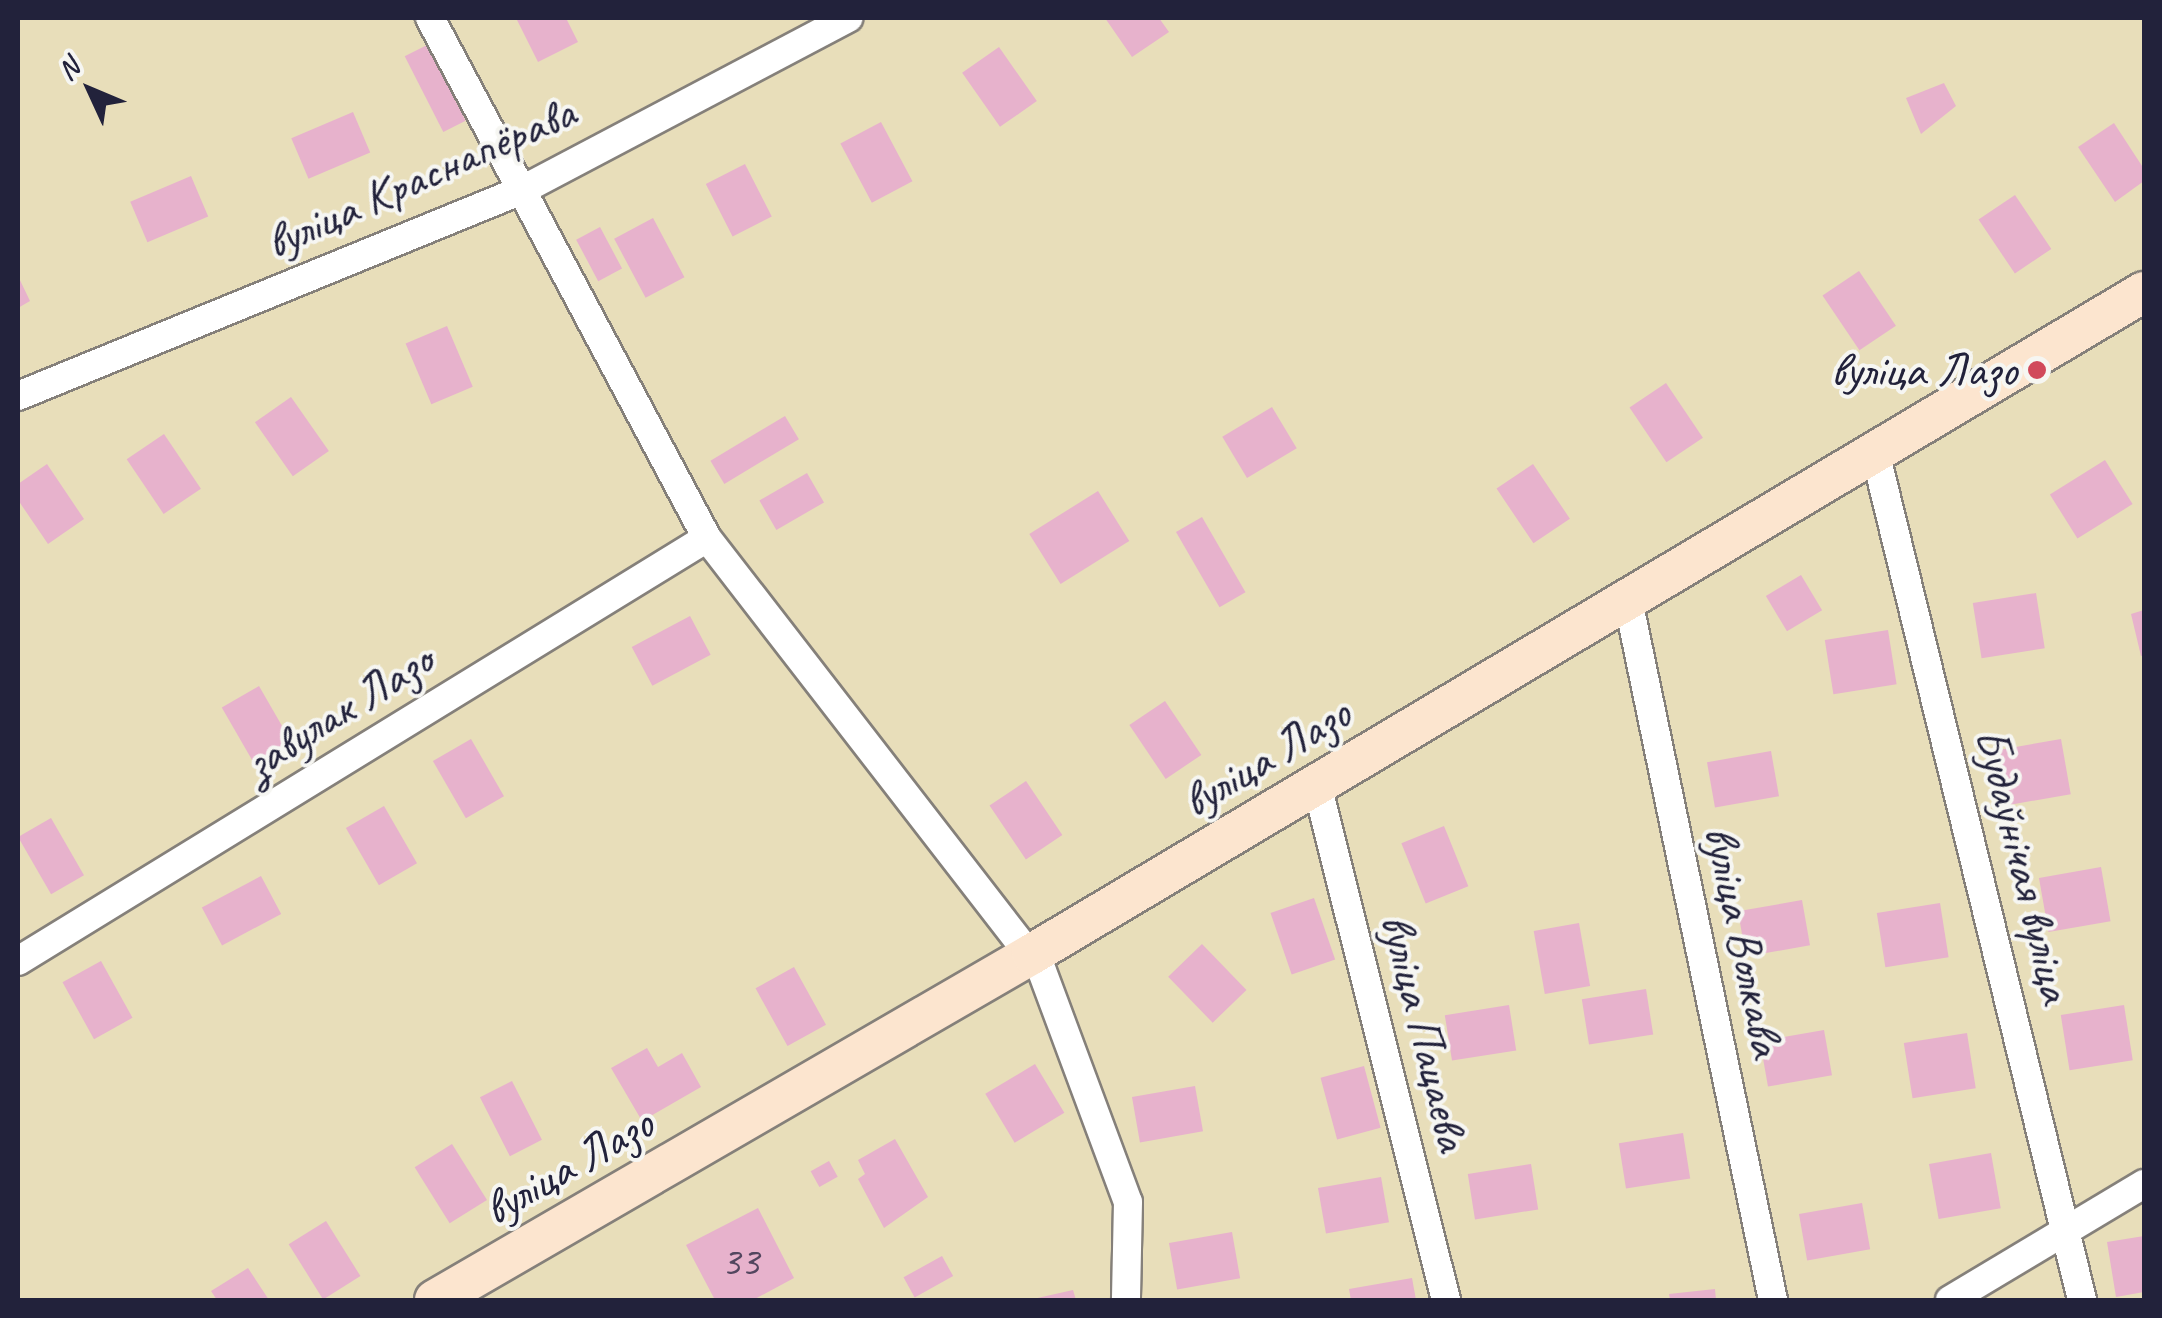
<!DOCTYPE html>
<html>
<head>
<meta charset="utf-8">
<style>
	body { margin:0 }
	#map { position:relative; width:2162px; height:1318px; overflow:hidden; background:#e8deba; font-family:Caveat,sans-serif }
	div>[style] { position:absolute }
	.building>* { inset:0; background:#e7b2cc; transform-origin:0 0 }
	.roads { filter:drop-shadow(2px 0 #85807a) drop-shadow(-2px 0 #85807a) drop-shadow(0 2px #85807a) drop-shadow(0 -2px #85807a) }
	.street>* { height:28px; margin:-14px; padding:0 14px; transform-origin:14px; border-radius:14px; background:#fff }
	.secondary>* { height:40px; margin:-20px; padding:0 20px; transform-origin:20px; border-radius:20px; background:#fce5cf }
	.dots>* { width:28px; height:28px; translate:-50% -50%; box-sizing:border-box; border:5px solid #f6f6f2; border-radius:50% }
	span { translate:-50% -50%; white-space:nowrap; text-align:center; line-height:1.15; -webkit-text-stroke:8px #f6f6f2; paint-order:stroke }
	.number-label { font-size:42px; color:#53465f }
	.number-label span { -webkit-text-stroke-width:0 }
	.street-label { font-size:48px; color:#22223b }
	.poi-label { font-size:48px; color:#22223b }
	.right { translate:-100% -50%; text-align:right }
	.frame { position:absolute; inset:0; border:20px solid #22223b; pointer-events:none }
	.north { position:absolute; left:40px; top:40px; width:100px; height:100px; -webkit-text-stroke:8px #f6f6f2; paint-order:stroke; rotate:314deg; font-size:28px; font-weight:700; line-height:40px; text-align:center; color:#22223b }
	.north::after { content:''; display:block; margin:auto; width:35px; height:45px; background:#22223b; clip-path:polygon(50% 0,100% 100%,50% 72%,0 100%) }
</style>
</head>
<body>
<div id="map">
	<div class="building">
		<i style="clip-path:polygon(516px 18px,566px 18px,578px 42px,538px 62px)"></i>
		<i style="clip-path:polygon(1105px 18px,1159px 18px,1169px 32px,1132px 57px)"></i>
		<i style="left:427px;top:45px;width:85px;height:25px;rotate:63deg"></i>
		<i style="left:999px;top:47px;width:66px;height:45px;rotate:55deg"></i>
		<i style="clip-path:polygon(1944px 83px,1956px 106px,1921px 134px,1906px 98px)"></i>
		<i style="left:353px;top:112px;width:44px;height:67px;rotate:67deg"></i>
		<i style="left:881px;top:122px;width:67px;height:46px;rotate:62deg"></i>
		<i style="clip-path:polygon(2114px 123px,2144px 169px,2144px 181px,2115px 202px,2078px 147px)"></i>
		<i style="left:745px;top:164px;width:59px;height:44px;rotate:63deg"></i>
		<i style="left:191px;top:176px;width:44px;height:66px;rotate:67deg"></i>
		<i style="left:2015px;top:195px;width:65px;height:44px;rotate:56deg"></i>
		<i style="left:653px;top:218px;width:67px;height:44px;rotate:62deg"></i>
		<i style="left:600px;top:227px;width:47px;height:27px;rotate:62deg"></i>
		<i style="left:1859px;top:271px;width:66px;height:44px;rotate:56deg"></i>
		<i style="clip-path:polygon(18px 276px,30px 301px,18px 308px)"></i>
		<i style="left:447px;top:326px;width:66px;height:45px;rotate:67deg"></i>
		<i style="left:1666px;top:383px;width:66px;height:44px;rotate:56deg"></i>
		<i style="left:291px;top:397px;width:66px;height:44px;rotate:55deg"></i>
		<i style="left:1272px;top:407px;width:48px;height:58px;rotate:59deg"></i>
		<i style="left:785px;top:416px;width:27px;height:87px;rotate:59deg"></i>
		<i style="left:164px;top:434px;width:66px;height:45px;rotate:56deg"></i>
		<i style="left:2105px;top:460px;width:52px;height:65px;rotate:58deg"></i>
		<i style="clip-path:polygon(47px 464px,84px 519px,48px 544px,18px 500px,18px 484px)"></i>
		<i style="left:1533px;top:464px;width:66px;height:44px;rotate:56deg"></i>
		<i style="left:807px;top:473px;width:34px;height:55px;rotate:60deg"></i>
		<i style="left:1098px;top:491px;width:59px;height:81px;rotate:58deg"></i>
		<i style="left:1202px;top:517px;width:87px;height:30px;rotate:60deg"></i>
		<i style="left:1801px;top:575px;width:41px;height:41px;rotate:59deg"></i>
		<i style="left:2036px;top:593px;width:56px;height:64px;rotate:81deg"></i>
		<i style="clip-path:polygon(2144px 610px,2144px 655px,2141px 656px,2131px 614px)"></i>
		<i style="left:690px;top:616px;width:44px;height:66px;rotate:62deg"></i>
		<i style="left:1888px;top:630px;width:55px;height:64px;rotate:81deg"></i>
		<i style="left:259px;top:686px;width:66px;height:43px;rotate:60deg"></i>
		<i style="left:1165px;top:701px;width:65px;height:43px;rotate:56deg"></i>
		<i style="left:471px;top:739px;width:66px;height:44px;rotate:60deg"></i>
		<i style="left:2061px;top:739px;width:56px;height:63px;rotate:80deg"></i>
		<i style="left:1771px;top:751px;width:46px;height:65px;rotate:80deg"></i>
		<i style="left:1026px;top:781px;width:65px;height:44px;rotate:56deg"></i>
		<i style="left:384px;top:806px;width:66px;height:44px;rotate:60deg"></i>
		<i style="left:51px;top:818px;width:66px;height:38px;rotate:60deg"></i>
		<i style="left:1444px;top:826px;width:65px;height:46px;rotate:68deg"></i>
		<i style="left:2101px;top:867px;width:55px;height:63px;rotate:80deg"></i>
		<i style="left:261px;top:876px;width:43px;height:67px;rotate:62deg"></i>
		<i style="left:1314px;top:898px;width:65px;height:46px;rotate:71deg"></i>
		<i style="left:1802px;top:900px;width:46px;height:65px;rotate:80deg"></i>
		<i style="left:1940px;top:903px;width:55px;height:64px;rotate:81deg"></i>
		<i style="left:1579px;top:923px;width:64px;height:46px;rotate:80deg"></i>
		<i style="left:1202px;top:944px;width:64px;height:47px;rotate:46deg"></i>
		<i style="left:101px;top:961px;width:65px;height:44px;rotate:61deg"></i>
		<i style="left:794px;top:967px;width:66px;height:44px;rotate:61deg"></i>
		<i style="left:1646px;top:989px;width:46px;height:65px;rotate:81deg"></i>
		<i style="left:1509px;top:1005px;width:46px;height:65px;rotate:81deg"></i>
		<i style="left:2124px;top:1005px;width:56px;height:64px;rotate:81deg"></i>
		<i style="left:1824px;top:1030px;width:46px;height:65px;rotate:80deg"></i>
		<i style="left:1967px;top:1033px;width:56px;height:64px;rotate:81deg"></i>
		<i style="clip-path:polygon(647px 1048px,658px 1067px,682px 1053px,701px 1087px,642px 1121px,611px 1068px)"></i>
		<i style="left:1035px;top:1064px;width:57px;height:58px;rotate:59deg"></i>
		<i style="left:1364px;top:1066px;width:64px;height:45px;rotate:75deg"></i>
		<i style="left:512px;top:1081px;width:66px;height:36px;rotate:63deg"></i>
		<i style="left:1195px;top:1086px;width:46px;height:64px;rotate:80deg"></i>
		<i style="left:1683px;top:1133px;width:46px;height:65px;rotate:81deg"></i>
		<i style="clip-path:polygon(895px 1139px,928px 1197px,884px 1228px,858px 1179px,865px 1174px,858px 1160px)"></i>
		<i style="left:452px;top:1144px;width:66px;height:44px;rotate:58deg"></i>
		<i style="left:1991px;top:1153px;width:56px;height:63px;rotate:80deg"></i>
		<i style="left:829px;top:1161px;width:18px;height:21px;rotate:61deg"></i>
		<i style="left:1531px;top:1164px;width:46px;height:64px;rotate:81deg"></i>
		<i style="left:1381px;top:1177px;width:46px;height:64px;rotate:80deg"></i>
		<i style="left:1862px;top:1203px;width:47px;height:64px;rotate:80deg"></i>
		<i style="clip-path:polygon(758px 1208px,794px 1278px,753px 1300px,715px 1300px,686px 1245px)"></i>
		<i style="left:326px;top:1221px;width:65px;height:44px;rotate:58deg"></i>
		<i style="left:1232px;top:1232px;width:47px;height:64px;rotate:80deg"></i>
		<i style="clip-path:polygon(2144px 1236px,2144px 1292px,2116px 1297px,2107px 1242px)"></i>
		<i style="left:942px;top:1256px;width:23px;height:44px;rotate:61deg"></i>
		<i style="clip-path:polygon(248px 1268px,269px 1300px,217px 1300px,211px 1291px)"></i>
		<i style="clip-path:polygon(1412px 1278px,1416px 1300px,1351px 1300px,1349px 1289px)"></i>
		<i style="clip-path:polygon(1715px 1289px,1716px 1300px,1670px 1300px,1669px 1294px)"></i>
		<i style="clip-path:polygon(1073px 1290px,1076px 1300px,1033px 1300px,1033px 1299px)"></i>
	</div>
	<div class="roads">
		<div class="street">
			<i style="left:430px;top:18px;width:589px;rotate:61.96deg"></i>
			<i style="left:707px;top:538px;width:547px;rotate:52.27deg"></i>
			<i style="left:1042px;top:971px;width:246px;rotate:69.6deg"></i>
			<i style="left:1128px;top:1202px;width:98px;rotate:91.2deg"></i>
			<i style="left:18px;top:396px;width:544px;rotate:-22.23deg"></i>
			<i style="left:522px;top:190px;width:369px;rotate:-27.8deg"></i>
			<i style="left:1875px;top:452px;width:873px;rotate:76.28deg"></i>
			<i style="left:1628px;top:600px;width:715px;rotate:78.3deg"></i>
			<i style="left:1317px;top:785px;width:531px;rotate:75.94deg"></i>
			<i style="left:18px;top:961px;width:808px;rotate:-31.55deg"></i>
			<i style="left:1950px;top:1300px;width:226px;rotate:-30.9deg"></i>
		</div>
		<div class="secondary">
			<i style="left:435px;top:1300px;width:690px;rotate:-30.1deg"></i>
			<i style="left:1032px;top:954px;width:1294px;rotate:-30.77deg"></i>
		</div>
	</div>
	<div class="dots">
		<i style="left:2037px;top:370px;background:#d1495b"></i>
	</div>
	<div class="number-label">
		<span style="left:740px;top:1262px">33</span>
	</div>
	<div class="street-label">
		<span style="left:420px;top:177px;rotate:-24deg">вуліца Краснапёрава</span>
		<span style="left:339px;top:711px;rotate:-32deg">завулак Лазо</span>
		<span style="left:1266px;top:757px;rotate:-31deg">вуліца Лазо</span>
		<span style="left:2024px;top:865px;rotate:76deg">Будаўнічая вуліца</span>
		<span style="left:1744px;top:941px;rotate:78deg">вуліца Волкава</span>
		<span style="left:1425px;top:1032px;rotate:76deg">вуліца Пацаева</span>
		<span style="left:568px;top:1166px;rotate:-30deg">вуліца Лазо</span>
	</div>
	<div class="poi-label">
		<span class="right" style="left:2017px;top:370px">вуліца Лазо</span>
	</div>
	<div class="frame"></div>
	<div class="north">N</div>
</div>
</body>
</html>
